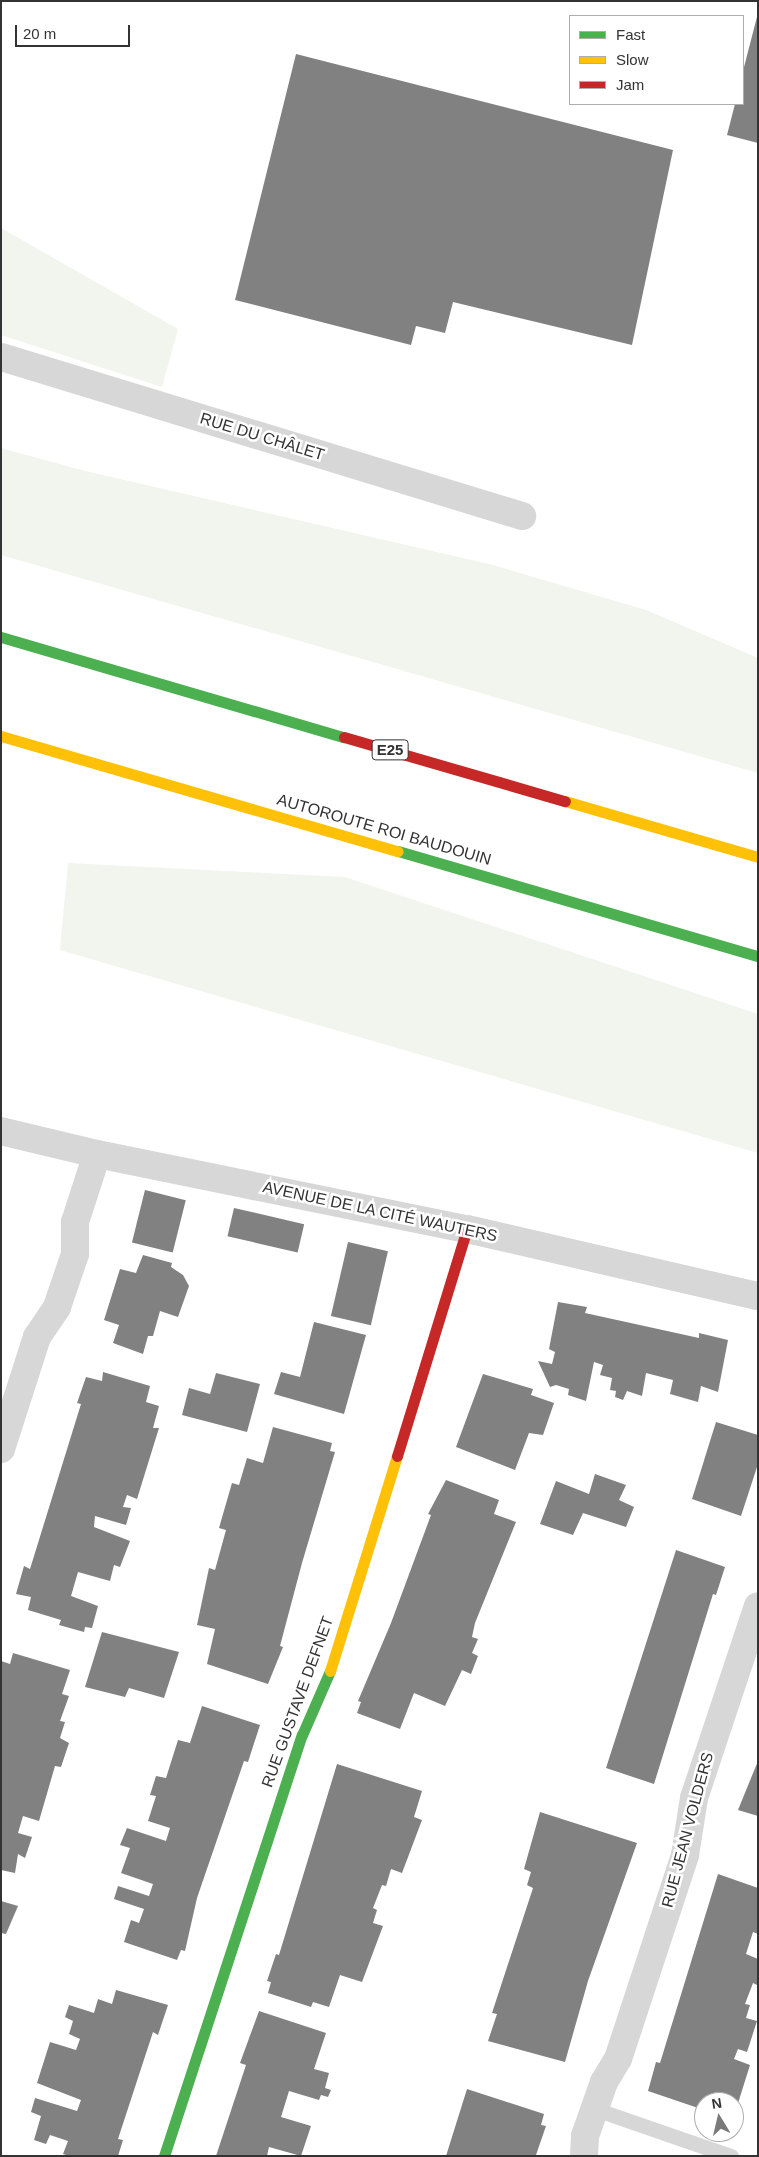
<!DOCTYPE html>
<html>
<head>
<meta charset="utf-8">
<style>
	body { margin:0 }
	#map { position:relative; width:759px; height:2157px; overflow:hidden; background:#fff; font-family:Helvetica,sans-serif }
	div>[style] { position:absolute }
	.green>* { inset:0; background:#f1f5ed }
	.building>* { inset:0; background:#818181; transform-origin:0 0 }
	.lane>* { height:15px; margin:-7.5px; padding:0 7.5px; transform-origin:7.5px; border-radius:7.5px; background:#d7d7d7 }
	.street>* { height:28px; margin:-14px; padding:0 14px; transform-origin:14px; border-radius:14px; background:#d7d7d7 }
	.fast>* { height:11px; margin:-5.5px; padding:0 5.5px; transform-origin:5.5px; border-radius:5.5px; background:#4caf50 }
	.slow>* { height:11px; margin:-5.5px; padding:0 5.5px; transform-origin:5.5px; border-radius:5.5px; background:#ffc107 }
	.jam>* { height:11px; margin:-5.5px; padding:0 5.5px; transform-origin:5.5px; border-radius:5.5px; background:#c62828 }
	span { translate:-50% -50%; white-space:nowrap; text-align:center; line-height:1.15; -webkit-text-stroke:5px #fff; paint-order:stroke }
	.shield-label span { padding:1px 4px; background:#fff; border:1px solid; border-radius:4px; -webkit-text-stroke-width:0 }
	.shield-label { font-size:15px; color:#333; font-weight:700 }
	.street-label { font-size:16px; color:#333 }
	.frame { position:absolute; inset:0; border:2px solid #333; pointer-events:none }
	.legend { position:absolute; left:569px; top:15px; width:175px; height:90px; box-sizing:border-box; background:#fff; border:1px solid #adadad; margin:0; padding:6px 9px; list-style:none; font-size:15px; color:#333 }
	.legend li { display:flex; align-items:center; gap:10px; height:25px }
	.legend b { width:25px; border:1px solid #adadad }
	.north { position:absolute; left:694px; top:2092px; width:50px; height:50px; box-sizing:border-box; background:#fff; border:1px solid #adadad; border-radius:50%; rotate:351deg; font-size:14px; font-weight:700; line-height:20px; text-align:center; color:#333 }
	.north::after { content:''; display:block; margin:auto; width:18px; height:22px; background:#7a7a7a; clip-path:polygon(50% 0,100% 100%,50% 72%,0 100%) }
	.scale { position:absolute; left:15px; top:25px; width:115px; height:22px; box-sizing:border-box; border:2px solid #333; border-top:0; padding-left:6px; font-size:15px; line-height:18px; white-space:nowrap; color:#333; -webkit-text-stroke:4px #fff; paint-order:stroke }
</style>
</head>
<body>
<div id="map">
	<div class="green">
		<i style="clip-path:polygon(1px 228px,178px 329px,162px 387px,1px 335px)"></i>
		<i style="clip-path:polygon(1px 448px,81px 470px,493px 565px,646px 610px,758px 658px,758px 773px,1px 555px)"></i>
		<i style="clip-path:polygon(68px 863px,345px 877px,758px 1014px,758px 1153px,60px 950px)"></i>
	</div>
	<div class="building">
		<i style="clip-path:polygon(758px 13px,758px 143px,727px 135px,735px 104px,743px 104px,743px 71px)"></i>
		<i style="clip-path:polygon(296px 54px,673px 150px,632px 345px,453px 302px,445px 333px,416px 326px,411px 345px,235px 300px)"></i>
		<i style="left:145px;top:1190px;width:42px;height:54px;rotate:14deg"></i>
		<i style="left:234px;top:1208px;width:72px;height:29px;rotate:13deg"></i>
		<i style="left:348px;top:1242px;width:41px;height:76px;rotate:13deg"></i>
		<i style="clip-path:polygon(143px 1255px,172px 1263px,171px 1267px,183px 1275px,189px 1286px,178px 1317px,160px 1311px,153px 1336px,148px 1336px,143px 1354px,113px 1343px,119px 1325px,104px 1320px,120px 1269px,136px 1273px)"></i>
		<i style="clip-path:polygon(558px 1302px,587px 1307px,585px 1313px,699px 1338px,699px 1333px,728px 1340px,718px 1392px,701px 1386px,698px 1402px,670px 1394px,673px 1380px,646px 1373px,642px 1396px,627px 1391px,623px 1400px,615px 1397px,616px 1391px,610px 1390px,612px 1378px,600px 1375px,603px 1365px,594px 1362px,586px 1401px,568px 1395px,569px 1389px,556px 1385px,550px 1387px,538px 1361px,552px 1364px,555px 1352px,549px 1349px)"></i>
		<i style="clip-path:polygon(314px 1322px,366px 1335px,344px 1414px,274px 1394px,281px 1372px,300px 1377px)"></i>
		<i style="clip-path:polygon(103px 1372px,150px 1386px,146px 1402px,159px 1406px,153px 1428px,159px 1428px,137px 1499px,127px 1495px,123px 1507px,131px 1508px,126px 1525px,95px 1516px,94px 1527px,130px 1541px,120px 1567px,114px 1565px,110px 1581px,78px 1572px,71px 1596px,98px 1606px,92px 1628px,85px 1627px,84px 1632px,59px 1625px,61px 1620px,28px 1610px,31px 1597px,16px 1594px,24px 1566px,30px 1569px,81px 1404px,77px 1403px,86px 1377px,102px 1381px)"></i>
		<i style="clip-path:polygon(216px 1373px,260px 1384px,247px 1432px,182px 1415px,189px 1388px,210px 1394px)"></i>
		<i style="clip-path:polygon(483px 1374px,533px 1389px,531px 1395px,554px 1403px,543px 1435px,529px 1433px,515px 1470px,456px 1447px)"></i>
		<i style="clip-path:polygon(716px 1422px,758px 1435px,758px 1464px,741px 1516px,692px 1499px)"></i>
		<i style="clip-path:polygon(273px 1427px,332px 1443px,330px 1451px,335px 1452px,302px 1563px,280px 1646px,283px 1647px,268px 1684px,207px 1664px,215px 1629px,197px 1625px,209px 1568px,215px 1570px,226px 1530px,219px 1528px,232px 1483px,239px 1485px,247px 1458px,263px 1463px)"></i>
		<i style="clip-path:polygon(595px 1474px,626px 1485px,619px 1500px,634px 1507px,626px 1527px,583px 1513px,573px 1535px,540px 1524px,556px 1481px,589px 1494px)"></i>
		<i style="clip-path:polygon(446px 1480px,499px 1500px,494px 1514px,516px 1522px,475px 1623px,472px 1637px,478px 1639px,472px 1653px,478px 1656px,471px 1674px,462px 1670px,445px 1706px,414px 1693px,400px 1729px,357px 1713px,361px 1702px,358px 1701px,391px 1623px,431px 1515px,428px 1514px)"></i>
		<i style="clip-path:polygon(676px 1550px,725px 1567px,716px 1595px,713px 1594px,654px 1784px,606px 1768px)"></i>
		<i style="clip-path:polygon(102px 1632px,179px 1652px,164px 1698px,129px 1688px,125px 1697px,85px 1687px)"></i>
		<i style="clip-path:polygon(13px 1653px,70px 1670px,62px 1694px,69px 1696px,60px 1721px,65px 1722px,60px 1738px,69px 1743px,61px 1767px,55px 1766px,39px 1821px,23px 1816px,18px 1833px,32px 1837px,25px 1858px,18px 1854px,15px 1873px,1px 1870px,1px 1661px,10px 1664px)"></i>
		<i style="clip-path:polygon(202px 1706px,260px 1725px,248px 1762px,244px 1761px,197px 1898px,185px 1951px,181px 1950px,177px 1960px,124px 1942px,131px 1920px,139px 1923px,144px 1909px,114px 1899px,118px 1886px,149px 1896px,153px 1884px,121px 1873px,130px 1848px,120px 1845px,127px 1828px,166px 1841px,170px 1828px,148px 1821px,156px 1796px,150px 1795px,156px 1776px,166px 1778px,178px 1740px,190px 1743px)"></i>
		<i style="clip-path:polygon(758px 1761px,758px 1816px,738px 1810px)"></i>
		<i style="clip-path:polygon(337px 1764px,422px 1791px,414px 1817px,422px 1820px,402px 1873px,391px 1869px,386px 1886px,382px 1885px,373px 1908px,377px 1910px,373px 1923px,383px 1926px,362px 1982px,340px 1975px,329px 2007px,313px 2002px,311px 2007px,268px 1993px,271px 1982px,267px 1981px,276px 1954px,279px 1955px)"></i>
		<i style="clip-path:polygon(540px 1812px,637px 1843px,588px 1981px,565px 2062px,488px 2041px,497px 2014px,492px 2013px,533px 1888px,527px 1885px,531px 1872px,524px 1869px)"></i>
		<i style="clip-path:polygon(718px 1874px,758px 1888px,758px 1934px,753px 1932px,746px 1954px,758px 1959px,757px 1985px,753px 1983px,745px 2004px,750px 2005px,746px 2018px,757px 2021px,747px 2052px,738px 2049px,734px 2059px,750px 2065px,734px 2116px,734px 2102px,704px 2102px,704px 2110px,648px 2091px,656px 2062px,660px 2063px)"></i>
		<i style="clip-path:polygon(1px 1901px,18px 1906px,6px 1934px,1px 1933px)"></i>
		<i style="clip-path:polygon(116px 1990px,168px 2005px,158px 2035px,153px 2032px,118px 2139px,123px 2140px,118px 2156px,69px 2156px,63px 2154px,68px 2141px,50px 2135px,46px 2144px,34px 2140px,41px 2116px,31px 2112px,35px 2098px,77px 2111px,81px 2100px,37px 2083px,50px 2042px,76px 2050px,80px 2039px,69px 2034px,73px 2021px,65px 2017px,69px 2005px,94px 2013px,98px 1999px,112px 2004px)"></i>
		<i style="clip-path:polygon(259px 2011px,326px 2033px,314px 2069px,329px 2073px,325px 2088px,331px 2090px,328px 2097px,321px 2095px,319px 2100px,289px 2091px,281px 2117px,311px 2126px,301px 2156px,269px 2147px,267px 2156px,216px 2156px,246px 2065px,240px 2063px)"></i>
		<i style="clip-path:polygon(467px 2089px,544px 2114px,541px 2125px,546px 2126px,536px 2155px,446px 2156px)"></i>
	</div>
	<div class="lane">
		<i style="left:595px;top:2109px;width:144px;rotate:19.1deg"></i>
	</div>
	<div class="street">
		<i style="left:1px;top:357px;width:545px;rotate:16.97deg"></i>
		<i style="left:1px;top:1131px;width:99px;rotate:13.5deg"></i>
		<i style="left:97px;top:1154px;width:378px;rotate:11.5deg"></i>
		<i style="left:467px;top:1229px;width:299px;rotate:13deg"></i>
		<i style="left:1px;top:1449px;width:118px;rotate:-72.2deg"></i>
		<i style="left:37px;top:1337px;width:36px;rotate:-56deg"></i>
		<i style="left:57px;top:1307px;width:56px;rotate:-71.2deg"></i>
		<i style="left:75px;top:1254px;width:32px;rotate:-90deg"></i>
		<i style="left:75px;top:1222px;width:71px;rotate:-72.1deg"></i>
		<i style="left:584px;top:2156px;width:20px;rotate:-87deg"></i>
		<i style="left:585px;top:2136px;width:57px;rotate:-70.6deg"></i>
		<i style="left:604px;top:2082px;width:27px;rotate:-59deg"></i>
		<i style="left:618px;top:2059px;width:215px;rotate:-71.8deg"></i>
		<i style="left:685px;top:1855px;width:58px;rotate:-81deg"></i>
		<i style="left:694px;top:1798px;width:202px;rotate:-71.6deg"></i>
	</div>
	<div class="fast">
		<i style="left:1px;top:637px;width:357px;rotate:16.3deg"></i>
		<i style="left:398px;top:851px;width:375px;rotate:16.3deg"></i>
		<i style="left:164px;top:2156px;width:443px;rotate:-71.9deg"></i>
		<i style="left:302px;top:1735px;width:70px;rotate:-66.4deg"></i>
	</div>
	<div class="slow">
		<i style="left:1px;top:736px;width:413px;rotate:16.2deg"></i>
		<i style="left:565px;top:801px;width:201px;rotate:16.2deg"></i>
		<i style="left:330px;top:1671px;width:225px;rotate:-72.7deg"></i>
	</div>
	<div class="jam">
		<i style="left:344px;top:737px;width:230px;rotate:16.2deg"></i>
		<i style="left:397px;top:1456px;width:238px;rotate:-72.9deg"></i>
	</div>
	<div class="shield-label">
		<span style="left:390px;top:750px">E25</span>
	</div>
	<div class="street-label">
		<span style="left:262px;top:437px;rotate:17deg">RUE DU CHÂLET</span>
		<span style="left:384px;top:830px;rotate:16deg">AUTOROUTE ROI BAUDOUIN</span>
		<span style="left:380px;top:1212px;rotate:12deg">AVENUE DE LA CITÉ WAUTERS</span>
		<span style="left:298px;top:1702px;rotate:-70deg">RUE GUSTAVE DEFNET</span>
		<span style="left:688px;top:1830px;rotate:-75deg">RUE JEAN VOLDERS</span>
	</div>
	<div class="frame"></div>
	<ul class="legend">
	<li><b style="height:6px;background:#4caf50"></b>Fast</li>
	<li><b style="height:6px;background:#ffc107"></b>Slow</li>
	<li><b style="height:6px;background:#c62828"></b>Jam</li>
	</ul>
	<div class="north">N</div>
	<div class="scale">20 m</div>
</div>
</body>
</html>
